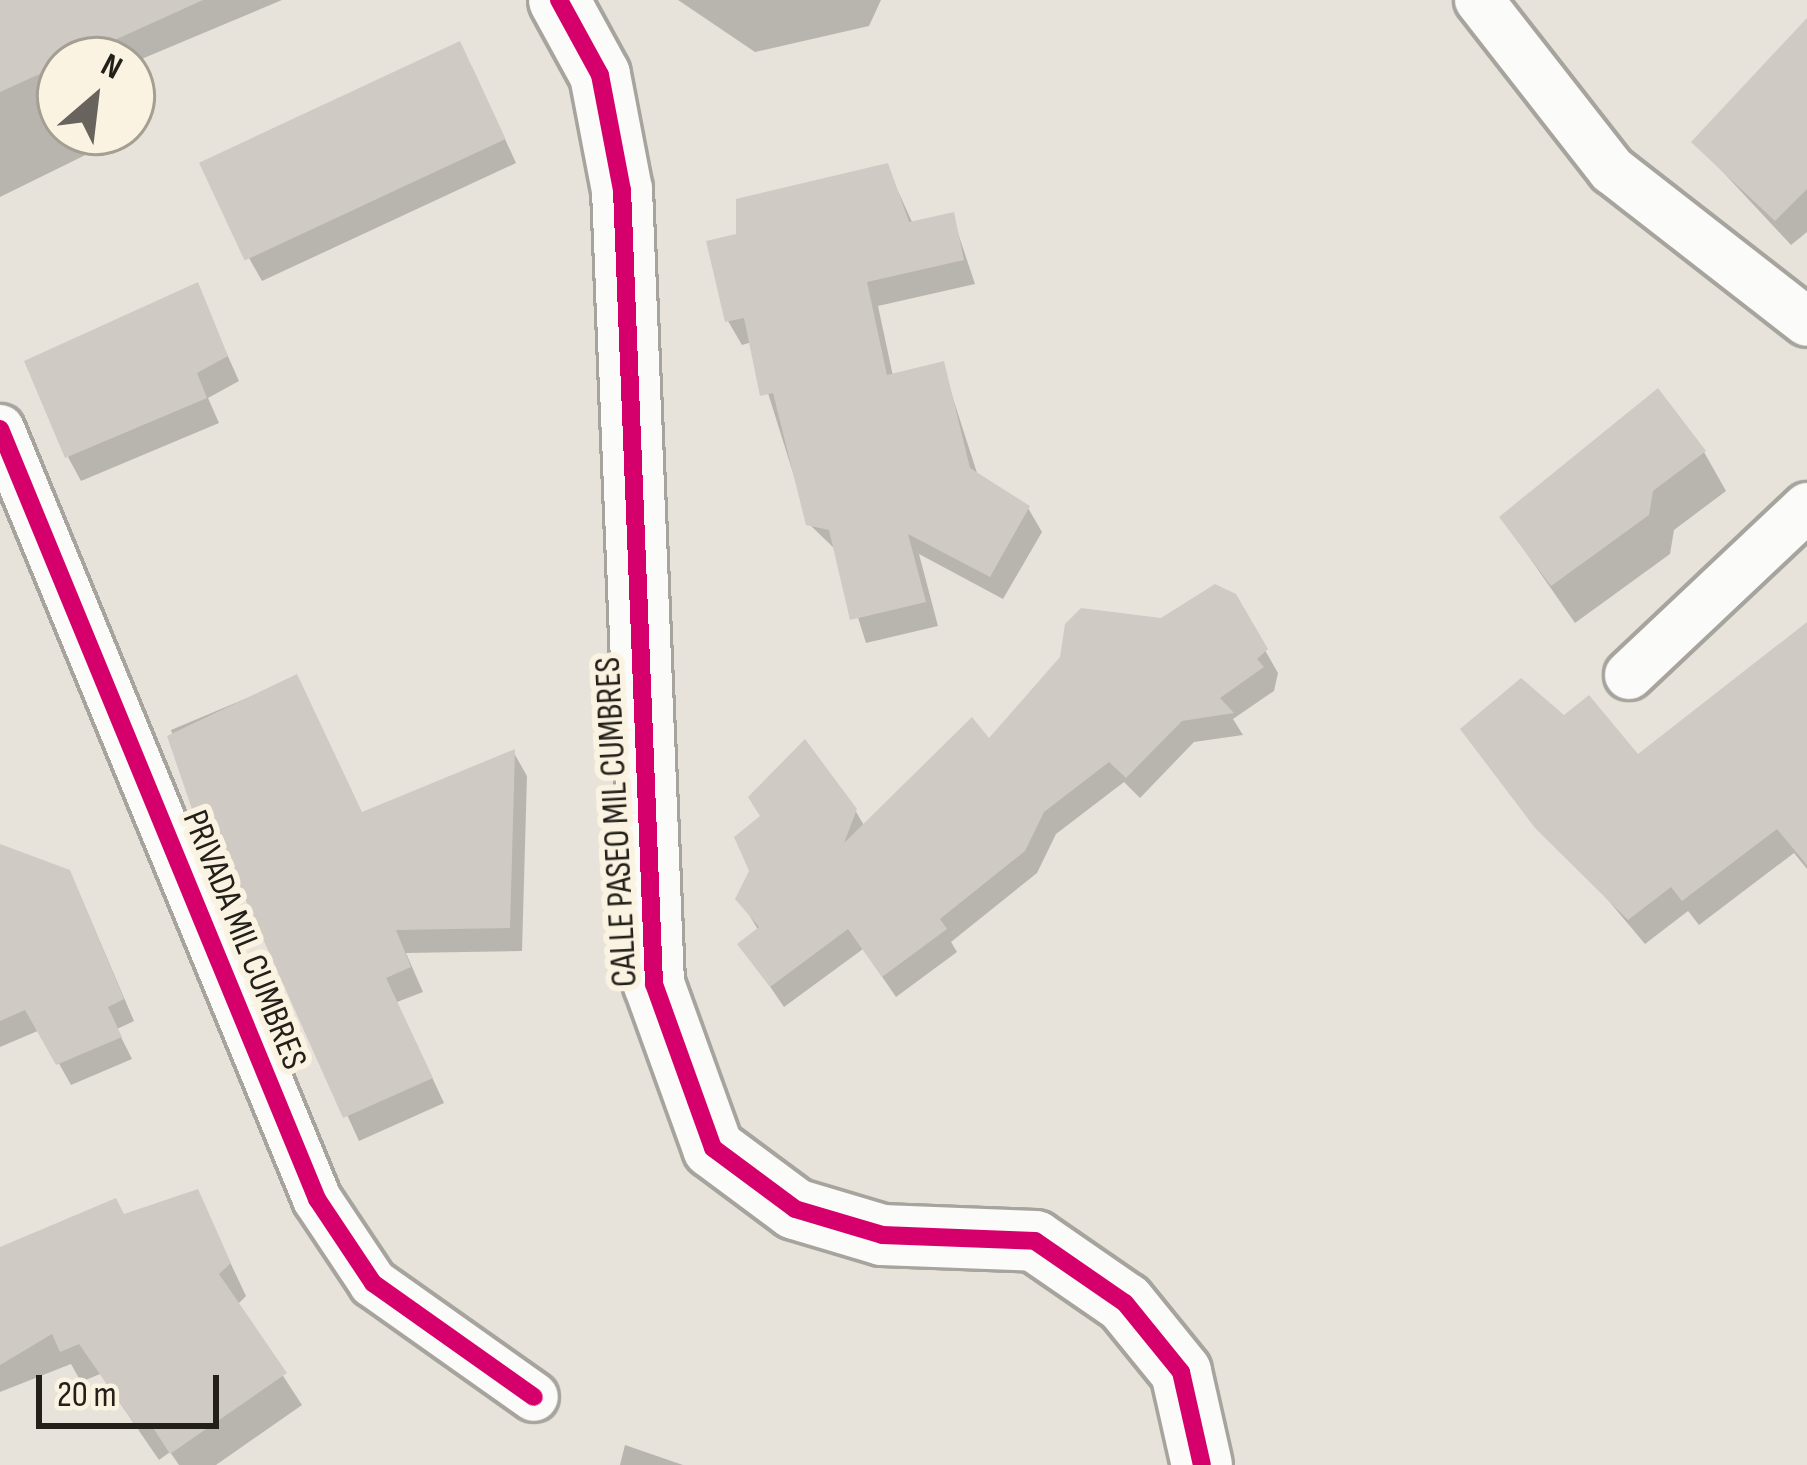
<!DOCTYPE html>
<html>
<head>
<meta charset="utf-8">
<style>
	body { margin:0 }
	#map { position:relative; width:1807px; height:1465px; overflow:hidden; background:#e7e3da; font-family:"Sofia Sans Condensed",sans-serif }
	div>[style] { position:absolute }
	.shadow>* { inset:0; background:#0003 }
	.building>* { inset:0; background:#cfcbc4; transform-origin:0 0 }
	.roads { filter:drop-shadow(3px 0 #a7a49e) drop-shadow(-3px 0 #a7a49e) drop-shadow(0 3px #a7a49e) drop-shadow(0 -3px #a7a49e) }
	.minor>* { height:48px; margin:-24px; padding:0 24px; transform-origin:24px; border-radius:24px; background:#fbfbf9 }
	.tertiary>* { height:60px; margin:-30px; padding:0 30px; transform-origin:30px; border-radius:30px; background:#fbfbf9 }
	.cycleway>* { height:18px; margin:-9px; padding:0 9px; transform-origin:9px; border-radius:9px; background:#d6006c }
	span { translate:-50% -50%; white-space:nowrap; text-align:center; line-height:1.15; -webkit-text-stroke:12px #faf3e2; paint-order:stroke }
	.street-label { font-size:36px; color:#23201a }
	.north { position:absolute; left:36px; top:36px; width:120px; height:120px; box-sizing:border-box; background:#faf3e2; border:3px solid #a49f92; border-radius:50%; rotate:28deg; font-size:33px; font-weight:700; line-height:48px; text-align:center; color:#23201a }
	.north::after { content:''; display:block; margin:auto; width:42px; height:54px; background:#68645d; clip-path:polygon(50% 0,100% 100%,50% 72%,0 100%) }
	.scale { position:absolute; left:36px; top:1375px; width:183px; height:54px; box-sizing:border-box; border:6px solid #23201a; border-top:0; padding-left:15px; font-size:36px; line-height:42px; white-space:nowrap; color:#23201a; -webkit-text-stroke:9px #faf3e2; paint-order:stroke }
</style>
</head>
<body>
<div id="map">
	<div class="shadow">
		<i style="clip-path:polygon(0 0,282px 0,132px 63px,60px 60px,60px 132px,118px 139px,0 197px)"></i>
		<i style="clip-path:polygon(678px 0,881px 0,869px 26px,755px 52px)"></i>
		<i style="clip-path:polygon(1807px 20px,1807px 232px,1791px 245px,1695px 142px)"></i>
		<i style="clip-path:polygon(472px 67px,516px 163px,262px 281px,249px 258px)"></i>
		<i style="clip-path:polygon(887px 167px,913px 224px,952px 215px,975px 284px,878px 306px,893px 376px,942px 364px,978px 476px,1028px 508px,1042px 532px,1003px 599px,919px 554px,938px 626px,866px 643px,837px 551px,809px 524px,752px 342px,742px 345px,728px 321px,739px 237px)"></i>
		<i style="clip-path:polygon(196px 285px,239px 381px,208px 398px,219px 423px,81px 481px,68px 457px)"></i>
		<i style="clip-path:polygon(1704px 452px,1726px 491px,1674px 530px,1670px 554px,1575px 623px,1502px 518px)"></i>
		<i style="clip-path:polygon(1234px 596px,1278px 673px,1274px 691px,1233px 719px,1243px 735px,1194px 742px,1140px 798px,1124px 782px,1056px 834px,1037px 873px,951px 942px,957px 952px,896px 997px,863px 949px,784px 1007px,741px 944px,759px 931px,739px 899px,855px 810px,865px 827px,1161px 622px)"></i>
		<i style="clip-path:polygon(1807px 626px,1807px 869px,1794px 853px,1699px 925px,1688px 911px,1645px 944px,1464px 729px,1564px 719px,1637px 758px)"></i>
		<i style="clip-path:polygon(295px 678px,362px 815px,514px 753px,527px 776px,522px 951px,406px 953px,423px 992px,397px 1002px,444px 1103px,359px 1141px,240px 880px,227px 885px,213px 861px,171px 730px)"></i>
		<i style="clip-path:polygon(0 847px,81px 897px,134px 1021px,117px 1029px,132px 1059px,71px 1085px,40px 1030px,0 1047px)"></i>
		<i style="clip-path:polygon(197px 1192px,246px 1296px,237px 1305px,302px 1405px,216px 1465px,179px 1465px,170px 1452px,159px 1460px,100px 1374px,81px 1382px,71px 1364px,0 1392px,0 1287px,124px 1217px)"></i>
		<i style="clip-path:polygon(625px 1445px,683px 1465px,620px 1465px)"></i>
	</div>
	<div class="building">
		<i style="clip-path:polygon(0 0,203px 0,0 92px)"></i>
		<i style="clip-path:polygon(1807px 18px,1807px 189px,1775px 221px,1691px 142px)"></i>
		<i style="left:460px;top:41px;width:108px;height:288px;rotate:65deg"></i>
		<i style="clip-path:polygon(888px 163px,909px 222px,954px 212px,964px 260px,867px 282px,887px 375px,944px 361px,970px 468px,1030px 506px,990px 577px,908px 534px,926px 602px,850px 620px,829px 530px,806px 525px,773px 393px,760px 396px,744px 318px,725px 322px,706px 241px,736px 234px,736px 199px)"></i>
		<i style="clip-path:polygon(198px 282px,228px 356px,197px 373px,207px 398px,65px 458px,24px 361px)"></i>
		<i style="clip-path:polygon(1658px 388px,1706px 451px,1653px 491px,1649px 515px,1551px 586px,1499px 517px)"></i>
		<i style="clip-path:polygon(1215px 584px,1236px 594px,1268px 649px,1257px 659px,1264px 667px,1220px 698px,1234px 713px,1182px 721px,1126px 778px,1109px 762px,1044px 812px,1025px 851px,940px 919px,947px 929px,882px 977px,848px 929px,770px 987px,737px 944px,759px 927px,735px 899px,749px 871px,734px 837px,760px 816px,748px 797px,805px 739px,857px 809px,844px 843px,972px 717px,989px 738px,1060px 657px,1065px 624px,1081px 608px,1161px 618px)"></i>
		<i style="clip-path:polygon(1807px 622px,1807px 865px,1777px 829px,1682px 901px,1671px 887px,1628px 920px,1535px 828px,1460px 729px,1521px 678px,1564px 715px,1589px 695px,1638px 754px)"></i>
		<i style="clip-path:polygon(297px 674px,362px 812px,515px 749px,510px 928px,396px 930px,411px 967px,386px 978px,433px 1078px,343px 1118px,226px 856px,210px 862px,167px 736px)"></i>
		<i style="clip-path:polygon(0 844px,70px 870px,124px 999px,108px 1007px,122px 1037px,56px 1065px,25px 1010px,0 1021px)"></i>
		<i style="clip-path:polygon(198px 1189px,231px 1263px,219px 1274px,287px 1373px,170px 1454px,150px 1423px,139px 1430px,79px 1344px,60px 1352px,52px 1334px,0 1365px,0 1247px,116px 1198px,124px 1214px)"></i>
	</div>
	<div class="roads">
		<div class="minor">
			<i style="left:1479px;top:0;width:216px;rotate:52deg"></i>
			<i style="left:1612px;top:170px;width:247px;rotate:37.9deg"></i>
			<i style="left:0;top:429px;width:833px;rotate:67.62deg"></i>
			<i style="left:317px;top:1199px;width:101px;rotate:56.3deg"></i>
			<i style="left:373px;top:1283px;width:197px;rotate:35.3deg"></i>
			<i style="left:1629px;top:675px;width:245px;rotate:-43.3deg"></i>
		</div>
		<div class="tertiary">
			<i style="left:559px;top:0;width:85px;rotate:61.3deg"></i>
			<i style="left:600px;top:75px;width:117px;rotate:79.2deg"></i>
			<i style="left:622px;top:190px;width:795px;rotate:87.69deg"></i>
			<i style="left:654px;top:984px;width:174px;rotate:70.2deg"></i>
			<i style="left:713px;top:1148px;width:102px;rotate:36.6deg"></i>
			<i style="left:795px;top:1209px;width:91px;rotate:16.6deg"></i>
			<i style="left:882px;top:1235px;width:153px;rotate:2.2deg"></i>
			<i style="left:1035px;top:1241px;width:109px;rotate:34.6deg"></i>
			<i style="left:1125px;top:1303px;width:89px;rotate:50.9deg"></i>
			<i style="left:1181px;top:1372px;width:95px;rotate:77.3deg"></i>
		</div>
	</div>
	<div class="cycleway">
		<i style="left:559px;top:0;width:85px;rotate:61.3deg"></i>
		<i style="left:600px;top:75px;width:117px;rotate:79.2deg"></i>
		<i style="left:622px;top:190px;width:795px;rotate:87.69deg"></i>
		<i style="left:654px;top:984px;width:174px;rotate:70.2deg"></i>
		<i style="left:713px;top:1148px;width:102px;rotate:36.6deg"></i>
		<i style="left:795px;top:1209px;width:91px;rotate:16.6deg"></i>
		<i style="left:882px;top:1235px;width:153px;rotate:2.2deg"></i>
		<i style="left:1035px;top:1241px;width:109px;rotate:34.6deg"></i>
		<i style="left:1125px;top:1303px;width:89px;rotate:50.9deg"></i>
		<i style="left:1181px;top:1372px;width:95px;rotate:77.3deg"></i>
		<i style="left:0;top:429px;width:833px;rotate:67.62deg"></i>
		<i style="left:317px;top:1199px;width:101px;rotate:56.3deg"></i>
		<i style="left:373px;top:1283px;width:197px;rotate:35.3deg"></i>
	</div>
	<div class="street-label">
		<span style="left:617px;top:822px;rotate:-93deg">CALLE PASEO MIL CUMBRES</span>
		<span style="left:244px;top:940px;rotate:68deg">PRIVADA MIL CUMBRES</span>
	</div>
	<div class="north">N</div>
	<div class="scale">20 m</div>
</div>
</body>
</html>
